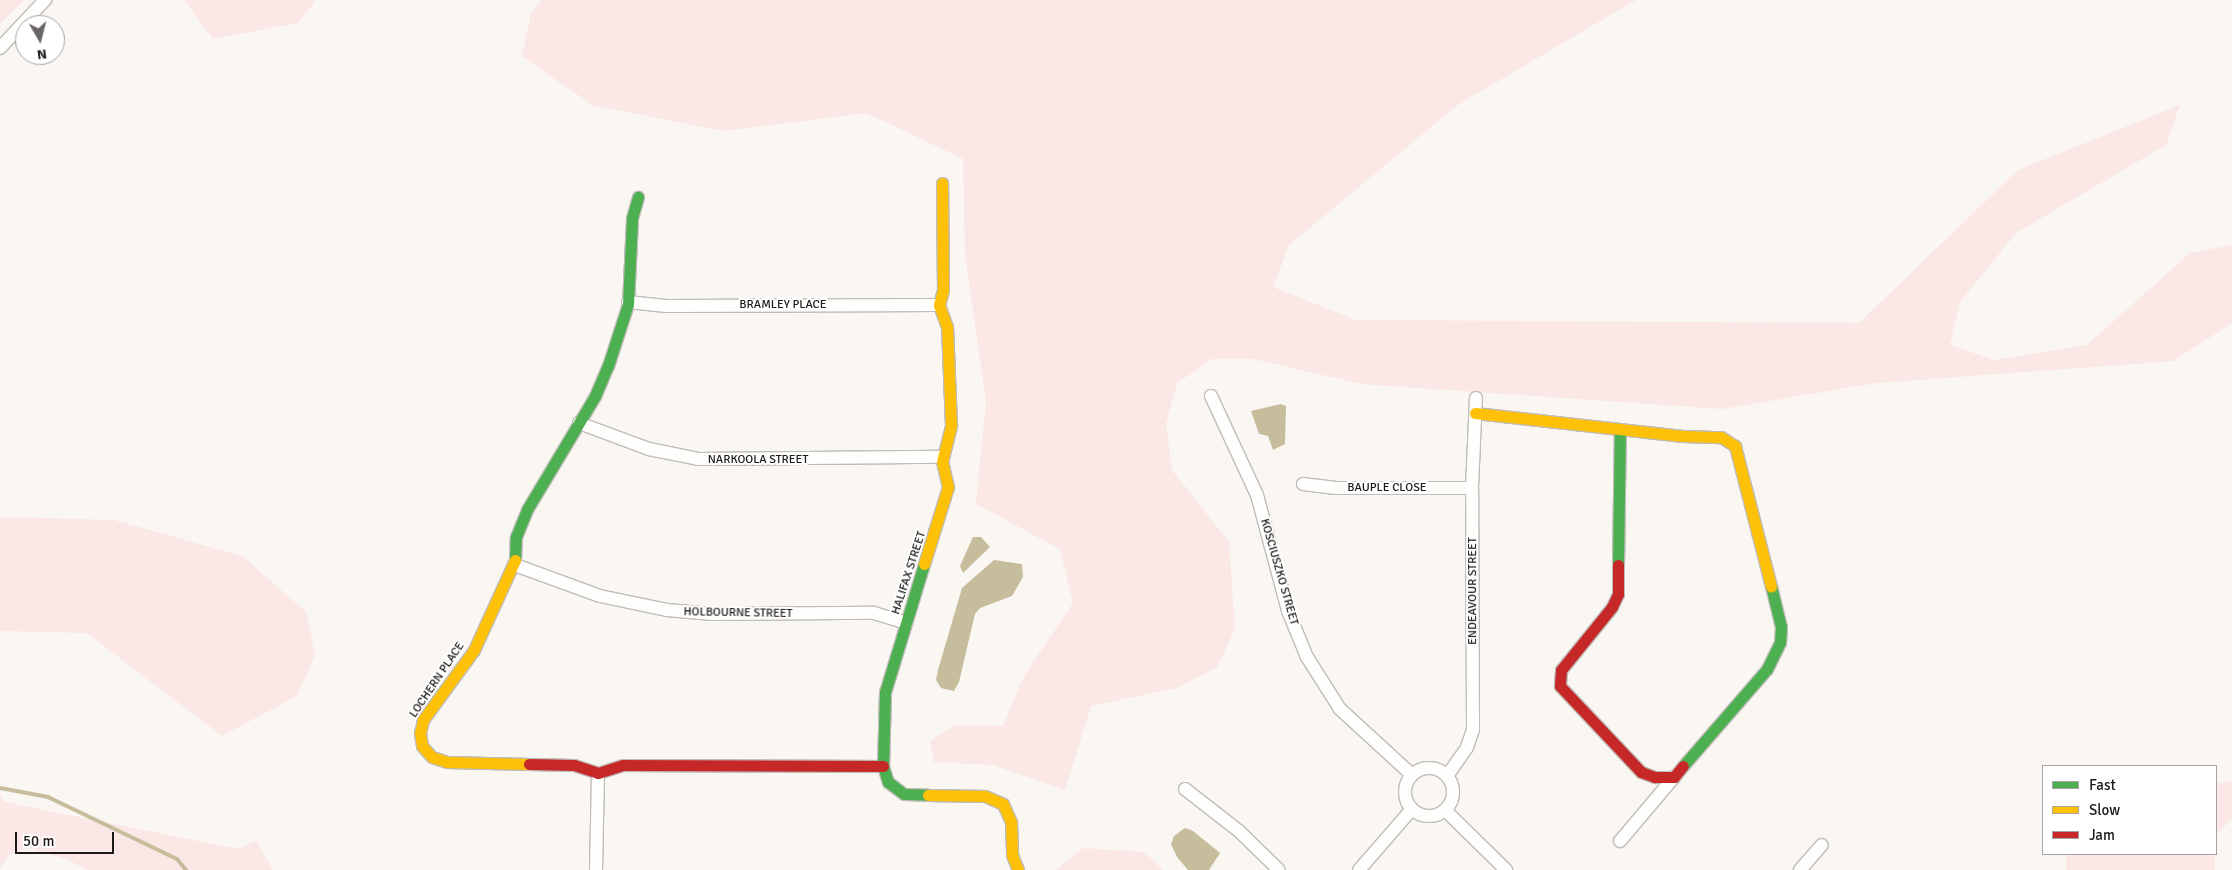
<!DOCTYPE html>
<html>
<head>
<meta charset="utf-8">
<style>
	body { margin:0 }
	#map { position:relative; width:2232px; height:870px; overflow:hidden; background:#faf6f2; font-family:Signika,sans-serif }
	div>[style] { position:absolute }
	.green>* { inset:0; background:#fbe7e5; transform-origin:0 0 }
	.water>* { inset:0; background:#c6bd9c }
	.stream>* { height:4px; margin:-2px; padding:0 2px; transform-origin:2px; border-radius:2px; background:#c6bd9c }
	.roads { filter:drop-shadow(1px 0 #bfbcb9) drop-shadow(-1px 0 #bfbcb9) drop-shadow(0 1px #bfbcb9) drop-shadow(0 -1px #bfbcb9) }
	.street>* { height:12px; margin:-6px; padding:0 6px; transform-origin:6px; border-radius:6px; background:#fefefd }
	.street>.ring { margin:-6px; padding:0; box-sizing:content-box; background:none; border:12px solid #fefefd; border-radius:50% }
	.fast>* { height:11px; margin:-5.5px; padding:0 5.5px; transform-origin:5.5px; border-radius:5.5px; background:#4caf50 }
	.slow>* { height:11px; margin:-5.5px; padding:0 5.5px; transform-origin:5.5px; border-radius:5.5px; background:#ffc107 }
	.jam>* { height:11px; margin:-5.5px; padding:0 5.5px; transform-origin:5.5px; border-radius:5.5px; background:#c62828 }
	span { translate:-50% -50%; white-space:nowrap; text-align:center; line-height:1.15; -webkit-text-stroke:4px #fff; paint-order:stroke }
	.street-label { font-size:12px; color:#1c1917 }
	.legend { position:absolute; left:2042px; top:765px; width:175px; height:90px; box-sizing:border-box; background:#fff; border:1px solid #a4a3a2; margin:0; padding:6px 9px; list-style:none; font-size:15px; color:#1c1917 }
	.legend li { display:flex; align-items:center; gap:10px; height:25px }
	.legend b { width:25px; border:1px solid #a4a3a2 }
	.north { position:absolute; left:15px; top:15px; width:50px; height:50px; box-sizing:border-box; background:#fff; border:1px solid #a4a3a2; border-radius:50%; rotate:172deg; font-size:14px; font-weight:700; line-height:20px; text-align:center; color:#1c1917 }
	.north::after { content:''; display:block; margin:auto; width:18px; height:22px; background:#6a6664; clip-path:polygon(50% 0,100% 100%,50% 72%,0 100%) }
	.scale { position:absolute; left:15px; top:832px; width:99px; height:22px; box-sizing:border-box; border:2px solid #1c1917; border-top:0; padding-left:6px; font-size:15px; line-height:18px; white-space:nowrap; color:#1c1917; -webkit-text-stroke:4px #fff; paint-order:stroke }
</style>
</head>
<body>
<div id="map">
	<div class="green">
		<i style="clip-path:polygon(0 0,25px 0,0 23px)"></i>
		<i style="clip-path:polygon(184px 0,316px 0,298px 23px,213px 39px)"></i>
		<i style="clip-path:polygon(542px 0,1636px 0,1459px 104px,1289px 245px,1273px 287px,1356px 320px,1859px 323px,2018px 170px,2180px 105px,2166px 145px,2016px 233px,1960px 302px,1950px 345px,1994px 360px,2087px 345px,2190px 253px,2232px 245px,2232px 323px,2173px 361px,1877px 383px,1722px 409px,1361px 384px,1254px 359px,1212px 359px,1177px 383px,1166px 424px,1172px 470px,1229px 542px,1235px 629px,1217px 667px,1177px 688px,1091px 706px,1065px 790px,993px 765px,934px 762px,930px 741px,955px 725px,1003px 726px,1024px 676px,1073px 603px,1060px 549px,976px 504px,986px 402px,965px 254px,963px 159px,867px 113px,723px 131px,592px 105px,522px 56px,531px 13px)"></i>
		<i style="clip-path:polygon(0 517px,114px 520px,242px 556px,306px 612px,315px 655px,297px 696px,222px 736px,87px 633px,0 631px)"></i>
		<i style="clip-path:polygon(2232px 781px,2232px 819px,2217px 833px,2216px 844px,2216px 784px)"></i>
		<i style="clip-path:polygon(0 795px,5px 802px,238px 849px,256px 841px,273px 870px,88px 870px,66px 859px,30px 848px,8px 855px,0 869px)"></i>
		<i style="clip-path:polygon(1083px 848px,1144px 852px,1163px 870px,1056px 870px)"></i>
		<i style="left:2066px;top:854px;width:149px;height:22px"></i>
	</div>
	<div class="water">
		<i style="clip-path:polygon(1281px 404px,1286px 406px,1285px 444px,1273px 450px,1268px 436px,1259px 434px,1251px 411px)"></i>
		<i style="clip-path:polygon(973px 537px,981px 537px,990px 547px,963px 573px,960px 566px)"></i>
		<i style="clip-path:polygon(994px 560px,1022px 564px,1023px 577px,1012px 596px,980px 608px,975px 614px,959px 682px,954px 691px,941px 688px,936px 680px,938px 670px,962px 588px)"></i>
		<i style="clip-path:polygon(1185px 828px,1193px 831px,1220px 853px,1209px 870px,1188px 870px,1177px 857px,1171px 844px,1174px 836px)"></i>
	</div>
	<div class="stream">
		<i style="left:0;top:788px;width:49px;rotate:10.6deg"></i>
		<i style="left:48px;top:797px;width:143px;rotate:25.7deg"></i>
		<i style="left:177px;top:859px;width:14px;rotate:51deg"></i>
	</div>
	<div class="roads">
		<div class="street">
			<i style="left:0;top:48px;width:66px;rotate:-46.8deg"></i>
			<i style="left:628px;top:302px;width:38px;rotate:6deg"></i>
			<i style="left:666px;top:306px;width:273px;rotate:-0.2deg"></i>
			<i style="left:1211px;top:396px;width:109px;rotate:65.1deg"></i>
			<i style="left:1257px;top:495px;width:120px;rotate:75deg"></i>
			<i style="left:1288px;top:611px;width:50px;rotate:67.6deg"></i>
			<i style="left:1307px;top:657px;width:62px;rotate:57.6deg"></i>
			<i style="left:1340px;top:709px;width:98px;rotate:42.5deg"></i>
			<i style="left:579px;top:423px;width:75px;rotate:20.4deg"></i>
			<i style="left:649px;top:449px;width:50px;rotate:11.5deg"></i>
			<i style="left:698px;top:459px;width:244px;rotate:-0.5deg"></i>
			<i style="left:1303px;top:484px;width:33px;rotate:7deg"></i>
			<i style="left:1336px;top:488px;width:136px"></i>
			<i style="left:515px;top:565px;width:90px;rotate:20deg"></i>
			<i style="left:600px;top:596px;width:68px;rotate:11.8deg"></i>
			<i style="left:667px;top:610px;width:45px;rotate:5.1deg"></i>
			<i style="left:712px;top:614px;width:162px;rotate:-0.4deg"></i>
			<i style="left:874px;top:613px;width:34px;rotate:17deg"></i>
			<i class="ring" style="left:1405px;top:768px;width:36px;height:36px"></i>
			<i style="left:1447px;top:776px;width:35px;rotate:-55deg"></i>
			<i style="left:1467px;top:747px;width:18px;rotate:-71deg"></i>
			<i style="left:1473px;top:730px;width:242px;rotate:-90.2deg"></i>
			<i style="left:1472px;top:488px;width:90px;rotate:-87.5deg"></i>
			<i style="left:1185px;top:789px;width:70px;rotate:38deg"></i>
			<i style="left:1240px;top:832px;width:54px;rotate:44.3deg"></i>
			<i style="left:1445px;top:810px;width:86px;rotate:44.5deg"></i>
			<i style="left:1620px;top:841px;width:84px;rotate:-49.8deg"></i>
			<i style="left:596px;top:870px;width:97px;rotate:-88.8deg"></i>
			<i style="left:1359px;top:870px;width:81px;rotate:-49deg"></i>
			<i style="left:1800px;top:870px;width:33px;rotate:-49deg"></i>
		</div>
		<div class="fast">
			<i style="left:515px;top:560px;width:23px;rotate:-88deg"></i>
			<i style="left:516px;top:537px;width:31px;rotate:-68deg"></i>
			<i style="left:528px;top:508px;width:131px;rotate:-59.1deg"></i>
			<i style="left:595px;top:396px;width:33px;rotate:-67deg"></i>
			<i style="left:608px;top:366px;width:65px;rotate:-72.1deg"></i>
			<i style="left:628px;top:304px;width:86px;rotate:-87.3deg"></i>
			<i style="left:632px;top:218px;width:22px;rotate:-74deg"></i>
			<i style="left:924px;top:564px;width:134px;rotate:106.9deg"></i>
			<i style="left:885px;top:692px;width:74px;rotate:91.5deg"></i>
			<i style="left:883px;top:766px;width:17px;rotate:73deg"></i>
			<i style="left:888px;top:782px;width:20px;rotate:37deg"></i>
			<i style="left:904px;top:794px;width:24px;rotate:2deg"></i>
			<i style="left:1618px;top:565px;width:136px;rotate:-89.2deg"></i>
			<i style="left:1683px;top:766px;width:128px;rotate:-49.1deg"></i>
			<i style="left:1767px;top:669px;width:30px;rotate:-64deg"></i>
			<i style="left:1780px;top:642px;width:15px;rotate:-86deg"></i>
			<i style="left:1781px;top:627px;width:42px;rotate:-103.7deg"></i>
		</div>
		<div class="slow">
			<i style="left:1475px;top:413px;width:209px;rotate:6.3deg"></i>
			<i style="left:1683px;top:436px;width:38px;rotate:2deg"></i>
			<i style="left:1721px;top:437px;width:17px;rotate:33deg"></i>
			<i style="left:1735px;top:446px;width:145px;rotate:75.6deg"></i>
			<i style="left:515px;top:560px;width:99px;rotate:114.5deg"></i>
			<i style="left:474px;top:650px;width:87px;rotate:126.1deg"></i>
			<i style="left:423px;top:720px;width:13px;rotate:103deg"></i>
			<i style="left:420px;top:733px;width:13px;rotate:81deg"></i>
			<i style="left:422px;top:746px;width:15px;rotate:48deg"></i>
			<i style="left:432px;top:757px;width:16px;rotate:18deg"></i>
			<i style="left:447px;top:762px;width:82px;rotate:1.4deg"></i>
			<i style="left:924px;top:564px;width:81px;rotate:-72.7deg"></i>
			<i style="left:948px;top:487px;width:26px;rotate:-103deg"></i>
			<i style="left:942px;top:462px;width:38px;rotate:-76deg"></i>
			<i style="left:951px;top:425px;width:98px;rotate:-92.3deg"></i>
			<i style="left:947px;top:327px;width:23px;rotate:-110deg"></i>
			<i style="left:939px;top:305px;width:16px;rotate:-75deg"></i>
			<i style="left:943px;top:290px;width:107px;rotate:-90.5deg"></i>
			<i style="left:928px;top:795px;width:57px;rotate:1deg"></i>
			<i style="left:985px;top:796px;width:20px;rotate:24deg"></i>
			<i style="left:1003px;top:804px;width:20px;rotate:66deg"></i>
			<i style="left:1011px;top:822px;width:33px;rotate:88deg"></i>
			<i style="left:1012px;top:855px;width:16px;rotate:68deg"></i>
		</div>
		<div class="jam">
			<i style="left:1618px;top:565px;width:29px;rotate:90deg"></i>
			<i style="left:1618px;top:594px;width:14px;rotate:115deg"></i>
			<i style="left:1612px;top:607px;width:81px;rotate:129deg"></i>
			<i style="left:1561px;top:670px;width:16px;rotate:94deg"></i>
			<i style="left:1560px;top:686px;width:118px;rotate:46.7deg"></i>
			<i style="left:1641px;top:772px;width:15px;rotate:20deg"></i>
			<i style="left:1655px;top:777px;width:19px"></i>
			<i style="left:1674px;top:777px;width:14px;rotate:-51deg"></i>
			<i style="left:529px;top:764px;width:45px;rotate:1.3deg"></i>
			<i style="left:574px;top:765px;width:25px;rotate:18deg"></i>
			<i style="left:598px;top:773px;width:26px;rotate:-18deg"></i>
			<i style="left:623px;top:765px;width:260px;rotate:0.2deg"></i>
		</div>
	</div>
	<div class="street-label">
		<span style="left:783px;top:305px">BRAMLEY PLACE</span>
		<span style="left:758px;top:460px">NARKOOLA STREET</span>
		<span style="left:1387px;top:488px">BAUPLE CLOSE</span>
		<span style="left:1279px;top:572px;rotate:74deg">KOSCIUSZKO STREET</span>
		<span style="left:909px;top:573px;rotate:-72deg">HALIFAX STREET</span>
		<span style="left:1473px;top:591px;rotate:-90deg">ENDEAVOUR STREET</span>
		<span style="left:738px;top:613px;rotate:1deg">HOLBOURNE STREET</span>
		<span style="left:437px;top:680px;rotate:-56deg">LOCHERN PLACE</span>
	</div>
	<ul class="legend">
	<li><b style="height:6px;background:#4caf50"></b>Fast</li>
	<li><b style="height:6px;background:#ffc107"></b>Slow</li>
	<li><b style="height:6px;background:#c62828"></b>Jam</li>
	</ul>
	<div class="north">N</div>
	<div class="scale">50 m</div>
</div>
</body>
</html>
